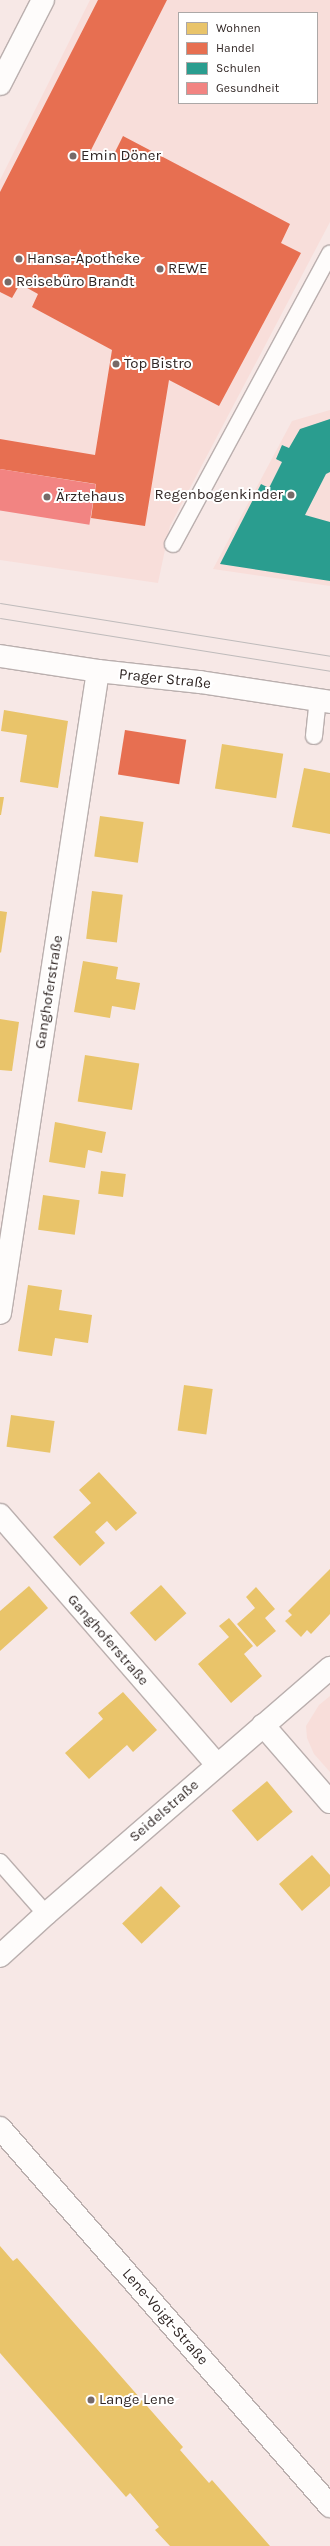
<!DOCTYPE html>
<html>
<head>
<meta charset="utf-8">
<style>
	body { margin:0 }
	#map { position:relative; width:330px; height:2546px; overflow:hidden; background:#f7e8e6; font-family:Karla,sans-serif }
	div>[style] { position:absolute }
	.built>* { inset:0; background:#f8deda }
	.homes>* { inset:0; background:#e9c46a; transform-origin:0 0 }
	.shops>* { inset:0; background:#e76f51; transform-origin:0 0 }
	.schools>* { inset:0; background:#2a9d8f }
	.health>* { inset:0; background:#f28482; transform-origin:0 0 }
	.roads { filter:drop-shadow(1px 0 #baafae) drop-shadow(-1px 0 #baafae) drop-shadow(0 1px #baafae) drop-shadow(0 -1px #baafae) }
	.lane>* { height:16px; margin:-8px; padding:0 8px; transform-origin:8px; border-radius:8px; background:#fefcfb }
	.street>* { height:22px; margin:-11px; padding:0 11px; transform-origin:11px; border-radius:11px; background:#fefcfb }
	.primary>* { height:22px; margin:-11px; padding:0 11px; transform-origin:11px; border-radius:11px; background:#fefcfb }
	.tram>* { height:1px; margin:-0.5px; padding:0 0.5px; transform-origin:0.5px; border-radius:0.5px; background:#bfbbbb }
	.dots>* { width:11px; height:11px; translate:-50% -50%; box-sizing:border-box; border:2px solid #fff; border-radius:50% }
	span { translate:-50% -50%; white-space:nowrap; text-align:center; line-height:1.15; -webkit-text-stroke:4px #fff; paint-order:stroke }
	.poi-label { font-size:15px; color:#302624 }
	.left { translate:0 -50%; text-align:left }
	.right { translate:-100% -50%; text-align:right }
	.street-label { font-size:15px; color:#302624 }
	.legend { position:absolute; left:178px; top:12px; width:140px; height:92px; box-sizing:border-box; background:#fff; border:1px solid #aca8a7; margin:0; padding:5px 7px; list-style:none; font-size:12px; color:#302624 }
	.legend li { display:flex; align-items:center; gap:8px; height:20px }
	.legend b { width:20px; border:1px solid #aca8a7 }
</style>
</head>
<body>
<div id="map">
	<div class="built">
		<i style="clip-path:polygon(evenodd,90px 0,330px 0,330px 222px,170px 526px,158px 583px,0 560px,0 180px,90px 0,179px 13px,317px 13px,317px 103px,179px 103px,179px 13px)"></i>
		<i style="clip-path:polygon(330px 410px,330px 586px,213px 569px,292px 421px)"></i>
		<i style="clip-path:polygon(330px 1696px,330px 1772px,314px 1754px,307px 1738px,306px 1726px,319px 1705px)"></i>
	</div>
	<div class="homes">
		<i style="clip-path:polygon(4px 710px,68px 721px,58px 788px,20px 782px,27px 735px,1px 731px)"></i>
		<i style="left:222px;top:744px;width:62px;height:45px;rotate:9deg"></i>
		<i style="clip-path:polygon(304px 768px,330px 773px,330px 834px,292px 827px)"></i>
		<i style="clip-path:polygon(0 797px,4px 797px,1px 815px,0 815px)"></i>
		<i style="left:100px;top:816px;width:44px;height:41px;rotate:8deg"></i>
		<i style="left:92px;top:891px;width:31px;height:48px;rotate:7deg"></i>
		<i style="clip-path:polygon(0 911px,7px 912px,1px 953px,0 952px)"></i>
		<i style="clip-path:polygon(83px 961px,118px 967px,116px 979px,140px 983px,135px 1010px,112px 1006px,110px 1018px,74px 1012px)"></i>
		<i style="clip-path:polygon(0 1019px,19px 1022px,12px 1071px,0 1070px)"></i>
		<i style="left:85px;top:1055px;width:55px;height:47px;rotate:9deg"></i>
		<i style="clip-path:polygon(55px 1122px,106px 1132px,102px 1153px,88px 1150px,85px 1168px,49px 1162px)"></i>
		<i style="left:101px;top:1171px;width:25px;height:23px;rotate:7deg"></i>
		<i style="left:43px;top:1195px;width:37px;height:35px;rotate:8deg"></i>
		<i style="clip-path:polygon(28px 1285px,62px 1290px,59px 1310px,92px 1315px,88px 1343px,55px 1338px,52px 1356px,18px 1351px)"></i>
		<i style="left:184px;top:1385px;width:29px;height:46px;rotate:8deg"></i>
		<i style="left:11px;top:1415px;width:44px;height:32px;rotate:8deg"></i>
		<i style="clip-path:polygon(99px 1472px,137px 1513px,116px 1531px,107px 1521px,95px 1532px,105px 1543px,80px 1566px,53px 1537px,91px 1503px,79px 1490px)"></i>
		<i style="clip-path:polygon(330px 1569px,330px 1614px,311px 1634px,307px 1630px,301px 1637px,285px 1621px,292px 1615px,288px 1611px)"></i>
		<i style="left:161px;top:1585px;width:38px;height:42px;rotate:48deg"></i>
		<i style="clip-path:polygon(29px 1586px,48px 1608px,0 1651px,0 1611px)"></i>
		<i style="clip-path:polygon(256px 1587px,275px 1609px,265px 1618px,276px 1631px,257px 1647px,237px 1624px,255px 1608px,246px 1597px)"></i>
		<i style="clip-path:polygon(229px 1618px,253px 1646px,244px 1654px,262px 1676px,231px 1703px,198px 1664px,229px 1637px,219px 1626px)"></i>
		<i style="clip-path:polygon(123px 1692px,157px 1730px,133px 1752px,127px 1745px,89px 1779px,65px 1753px,103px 1719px,98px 1713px)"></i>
		<i style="left:267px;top:1781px;width:40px;height:46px;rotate:50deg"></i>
		<i style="clip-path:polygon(312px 1855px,330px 1875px,330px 1886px,302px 1911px,279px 1884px)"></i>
		<i style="left:161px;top:1886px;width:28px;height:54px;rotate:46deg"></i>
		<i style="clip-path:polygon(0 2246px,13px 2261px,17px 2258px,183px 2447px,180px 2450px,209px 2483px,212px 2480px,270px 2546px,170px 2546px,155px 2530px,159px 2527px,130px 2493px,126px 2497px,0 2353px)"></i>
	</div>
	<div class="shops">
		<i style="clip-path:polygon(98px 0,167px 0,90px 152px,110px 162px,123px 136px,290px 224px,281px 243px,301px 253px,219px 406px,169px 380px,145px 526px,91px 518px,96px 484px,0 469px,0 439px,95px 455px,112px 350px,32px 307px,38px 294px,20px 284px,12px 298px,0 292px,0 192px)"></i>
		<i style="left:125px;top:730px;width:62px;height:45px;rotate:9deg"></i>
	</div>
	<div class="schools">
		<i style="clip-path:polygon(330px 419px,330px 472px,326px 474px,305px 515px,330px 522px,330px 581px,220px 564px,261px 484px,269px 488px,282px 462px,276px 459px,282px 445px,289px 448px,300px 429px)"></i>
	</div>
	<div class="health">
		<i style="left:0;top:469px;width:97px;height:41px;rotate:9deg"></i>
	</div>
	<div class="roads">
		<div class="lane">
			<i style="left:173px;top:544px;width:330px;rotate:-61.6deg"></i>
			<i style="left:314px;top:736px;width:36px;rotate:-84deg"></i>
			<i style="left:0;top:1862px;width:69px;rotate:48.5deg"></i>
		</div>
		<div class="street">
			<i style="left:0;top:84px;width:94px;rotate:-62.9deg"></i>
			<i style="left:0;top:1313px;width:649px;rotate:-81.32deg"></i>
			<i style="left:0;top:1515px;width:331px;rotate:49deg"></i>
			<i style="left:263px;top:1725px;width:102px;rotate:49deg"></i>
			<i style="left:0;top:1956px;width:62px;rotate:-42.4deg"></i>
			<i style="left:46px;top:1914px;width:376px;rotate:-40.9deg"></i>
			<i style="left:0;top:2128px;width:502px;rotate:48.88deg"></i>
		</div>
		<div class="primary">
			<i style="left:0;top:656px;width:99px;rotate:8.7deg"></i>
			<i style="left:98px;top:671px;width:103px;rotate:6.2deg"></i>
			<i style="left:200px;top:682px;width:132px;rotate:8.7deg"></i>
		</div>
	</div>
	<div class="tram">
		<i style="left:0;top:603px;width:334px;rotate:9.1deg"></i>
		<i style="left:0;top:618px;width:334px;rotate:9.1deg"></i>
	</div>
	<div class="dots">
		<i style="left:73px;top:156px;background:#766a68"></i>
		<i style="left:19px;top:259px;background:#766a68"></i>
		<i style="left:160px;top:269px;background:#766a68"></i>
		<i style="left:8px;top:282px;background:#766a68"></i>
		<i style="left:116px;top:364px;background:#766a68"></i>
		<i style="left:291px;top:495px;background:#766a68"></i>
		<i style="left:47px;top:497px;background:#766a68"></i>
		<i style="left:91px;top:2400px;background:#766a68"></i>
	</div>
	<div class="poi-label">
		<span class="left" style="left:81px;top:156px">Emin Döner</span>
		<span class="left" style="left:27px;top:259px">Hansa-Apotheke</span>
		<span class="left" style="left:168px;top:269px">REWE</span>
		<span class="left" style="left:16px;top:282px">Reisebüro Brandt</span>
		<span class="left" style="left:124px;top:364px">Top Bistro</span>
		<span class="right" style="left:283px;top:495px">Regenbogenkinder</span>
		<span class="left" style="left:56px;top:497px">Ärztehaus</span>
		<span class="left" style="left:99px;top:2400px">Lange Lene</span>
	</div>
	<div class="street-label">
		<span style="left:165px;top:679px;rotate:6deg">Prager Straße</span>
		<span style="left:49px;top:992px;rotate:-81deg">Ganghoferstraße</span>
		<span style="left:108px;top:1640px;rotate:49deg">Ganghoferstraße</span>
		<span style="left:164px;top:1811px;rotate:-41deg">Seidelstraße</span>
		<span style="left:165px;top:2317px;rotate:49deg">Lene-Voigt-Straße</span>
	</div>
	<ul class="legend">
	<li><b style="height:11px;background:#e9c46a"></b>Wohnen</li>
	<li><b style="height:11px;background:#e76f51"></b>Handel</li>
	<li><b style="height:11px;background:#2a9d8f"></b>Schulen</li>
	<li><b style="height:11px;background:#f28482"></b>Gesundheit</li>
	</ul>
</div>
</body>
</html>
